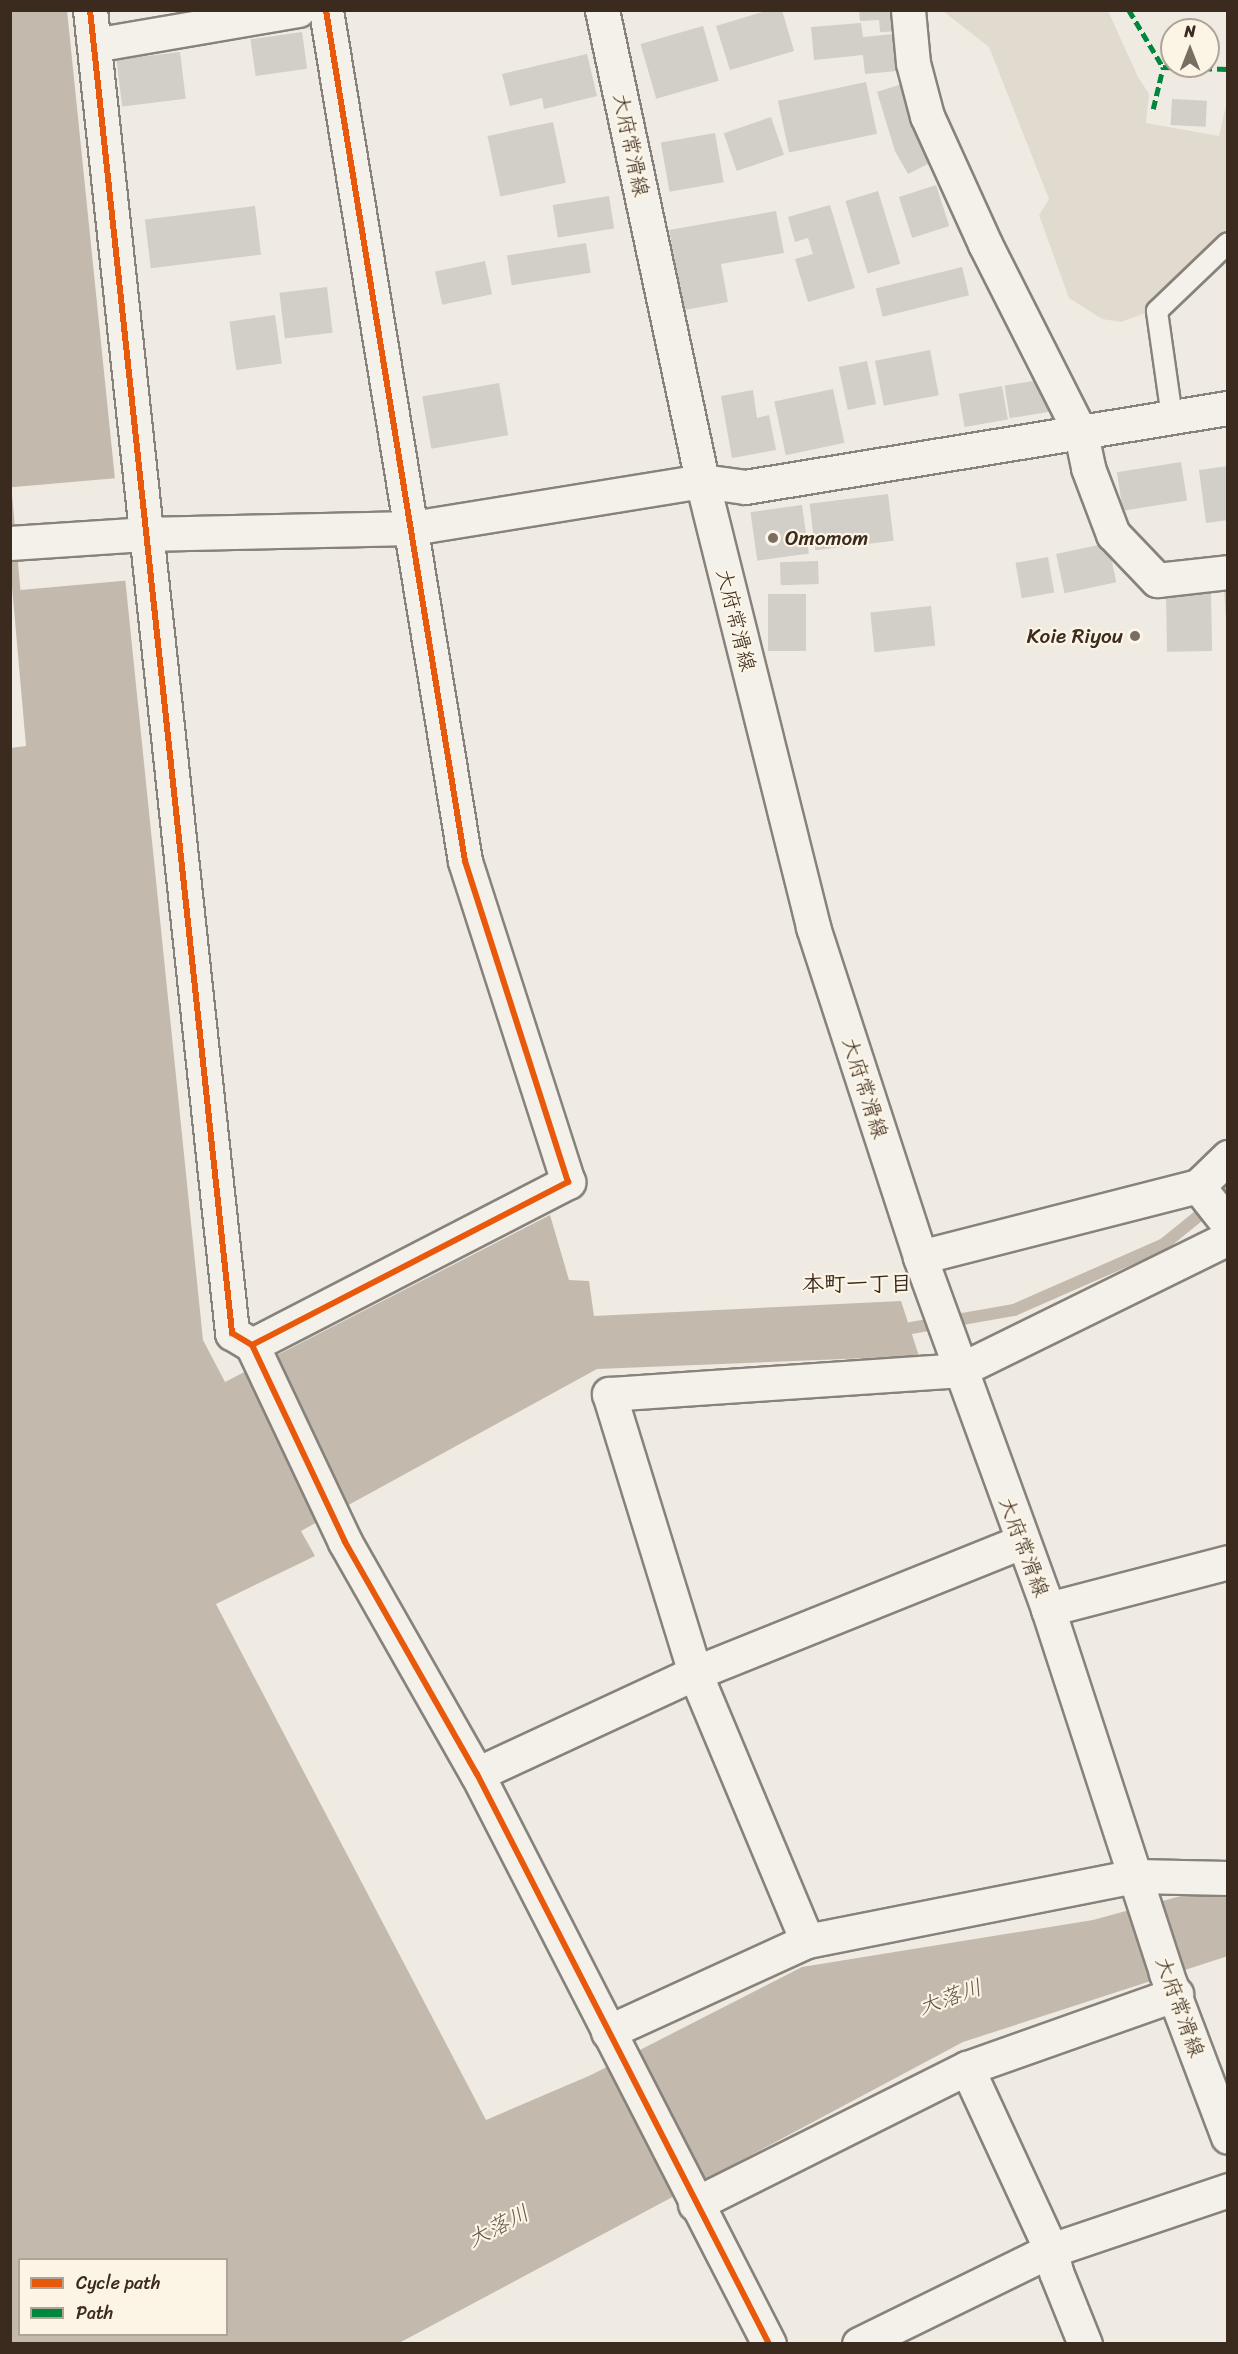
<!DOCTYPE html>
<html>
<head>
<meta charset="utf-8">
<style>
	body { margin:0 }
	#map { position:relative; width:1238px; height:2354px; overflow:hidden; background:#efebe2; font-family:Sriracha,"Klee One",sans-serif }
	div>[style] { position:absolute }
	.green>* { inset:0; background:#e1dace }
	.water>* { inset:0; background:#c3baad }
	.pier>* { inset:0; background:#efebe2; transform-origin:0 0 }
	.stream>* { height:12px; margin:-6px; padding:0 6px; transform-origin:6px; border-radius:6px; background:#c3baad }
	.building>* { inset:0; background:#d2cec8; transform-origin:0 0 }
	.roads { filter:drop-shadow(2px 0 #87827b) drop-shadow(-2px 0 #87827b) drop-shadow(0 2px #87827b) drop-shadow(0 -2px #87827b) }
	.lane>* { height:20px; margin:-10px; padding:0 10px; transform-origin:10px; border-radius:10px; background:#f4f1ea }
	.street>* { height:33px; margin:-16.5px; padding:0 16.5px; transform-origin:16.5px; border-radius:16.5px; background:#f4f1ea }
	.secondary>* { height:33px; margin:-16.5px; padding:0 16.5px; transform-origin:16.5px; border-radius:16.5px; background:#f4f1ea }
	.quiet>* { height:4.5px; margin-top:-2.25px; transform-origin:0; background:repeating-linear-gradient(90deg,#00873e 0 9px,transparent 0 13.5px) }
	.cycleway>* { height:6px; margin:-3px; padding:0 3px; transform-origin:3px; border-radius:3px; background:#e8590c }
	.dots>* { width:16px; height:16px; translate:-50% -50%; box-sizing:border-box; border:3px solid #fcf5e5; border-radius:50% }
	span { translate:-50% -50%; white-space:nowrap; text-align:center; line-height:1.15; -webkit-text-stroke:4.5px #fcf5e5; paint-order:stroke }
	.street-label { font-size:21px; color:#3b2a1e }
	.poi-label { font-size:21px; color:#3b2a1e }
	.left { translate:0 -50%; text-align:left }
	.right { translate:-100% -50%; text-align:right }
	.neighbourhood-label { font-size:22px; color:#3b2a1e; font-weight:700 }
	.water-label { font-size:22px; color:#645548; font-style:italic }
	.frame { position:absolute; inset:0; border:12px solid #3b2a1e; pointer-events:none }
	.legend { position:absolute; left:18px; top:2258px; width:210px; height:78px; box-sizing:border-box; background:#fcf5e5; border:2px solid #afa495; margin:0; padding:8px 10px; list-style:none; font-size:18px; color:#3b2a1e }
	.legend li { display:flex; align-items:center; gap:12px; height:30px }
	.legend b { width:30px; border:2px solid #afa495 }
	.north { position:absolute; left:1160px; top:18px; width:60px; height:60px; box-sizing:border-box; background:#fcf5e5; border:2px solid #afa495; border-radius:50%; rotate:0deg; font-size:16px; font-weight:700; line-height:24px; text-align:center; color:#3b2a1e }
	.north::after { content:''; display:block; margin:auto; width:21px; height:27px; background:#7a6e63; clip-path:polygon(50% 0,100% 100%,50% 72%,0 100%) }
</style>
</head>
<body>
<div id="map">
	<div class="green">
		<i style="clip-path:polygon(943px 11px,1108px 11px,1138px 77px,1149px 94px,1146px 123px,1219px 136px,1227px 101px,1227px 234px,1145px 313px,1121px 322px,1102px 319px,1069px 298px,1039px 215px,1049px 199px,989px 47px)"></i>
	</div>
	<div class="water">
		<i style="clip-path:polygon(evenodd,67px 10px,203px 1340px,225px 1382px,550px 1215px,569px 1280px,589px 1281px,594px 1316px,901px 1301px,919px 1356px,597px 1369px,301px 1531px,315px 1556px,216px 1604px,486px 2120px,591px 2075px,802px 1967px,1093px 1920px,1188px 1894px,1227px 1892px,1228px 1956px,963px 2042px,399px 2343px,11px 2344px,10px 748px,26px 746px,10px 564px,10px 11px,67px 10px,20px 2260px,226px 2260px,226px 2334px,20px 2334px,20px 2260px)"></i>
	</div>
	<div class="pier">
		<i style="left:118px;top:478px;width:103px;height:107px;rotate:85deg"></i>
	</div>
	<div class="stream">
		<i style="left:911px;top:1328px;width:105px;rotate:-9.9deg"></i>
		<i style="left:1014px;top:1310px;width:164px;rotate:-23.7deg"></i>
		<i style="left:1164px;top:1244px;width:82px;rotate:-39.1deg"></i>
	</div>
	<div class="building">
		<i style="clip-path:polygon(769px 10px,782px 10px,794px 51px,730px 70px,716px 26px)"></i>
		<i style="clip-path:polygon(859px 10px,905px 10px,906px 31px,880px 32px,879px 20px,860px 21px)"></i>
		<i style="clip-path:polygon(861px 23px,863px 37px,905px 33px,908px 70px,865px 74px,863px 55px,814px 60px,811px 27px)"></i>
		<i style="left:703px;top:26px;width:57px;height:65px;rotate:74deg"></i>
		<i style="left:302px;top:32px;width:37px;height:52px;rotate:82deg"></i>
		<i style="left:180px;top:52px;width:47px;height:64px;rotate:83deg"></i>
		<i style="clip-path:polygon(587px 54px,597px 96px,544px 109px,542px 98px,510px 106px,502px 74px)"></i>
		<i style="left:866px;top:82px;width:53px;height:90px;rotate:78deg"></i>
		<i style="clip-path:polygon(905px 83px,934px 161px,908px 174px,895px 151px,877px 92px)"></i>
		<i style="left:1172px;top:99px;width:35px;height:26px;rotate:3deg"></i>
		<i style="left:771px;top:117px;width:40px;height:50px;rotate:71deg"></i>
		<i style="left:553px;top:122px;width:62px;height:67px;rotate:78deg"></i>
		<i style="left:715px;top:133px;width:50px;height:55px;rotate:80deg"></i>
		<i style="left:936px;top:185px;width:43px;height:39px;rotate:72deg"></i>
		<i style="left:878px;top:191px;width:76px;height:34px;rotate:73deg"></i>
		<i style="left:609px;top:196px;width:33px;height:57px;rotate:81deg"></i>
		<i style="clip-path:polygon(830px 205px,855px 288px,808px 302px,795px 259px,813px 254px,808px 238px,795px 242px,788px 217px)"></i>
		<i style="left:255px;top:206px;width:49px;height:111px;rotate:83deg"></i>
		<i style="clip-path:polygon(776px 211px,784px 253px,721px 264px,728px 302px,684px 310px,669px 230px)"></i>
		<i style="left:586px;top:243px;width:30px;height:80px;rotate:81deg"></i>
		<i style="left:485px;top:261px;width:34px;height:51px;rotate:78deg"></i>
		<i style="left:962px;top:267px;width:29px;height:89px;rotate:76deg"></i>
		<i style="left:327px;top:287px;width:46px;height:48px;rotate:83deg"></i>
		<i style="left:275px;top:315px;width:49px;height:46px;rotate:82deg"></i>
		<i style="left:930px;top:350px;width:46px;height:56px;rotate:79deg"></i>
		<i style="left:867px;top:361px;width:44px;height:29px;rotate:78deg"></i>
		<i style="left:1046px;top:379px;width:33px;height:42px;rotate:81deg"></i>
		<i style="left:499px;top:383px;width:53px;height:78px;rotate:80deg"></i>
		<i style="left:1002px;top:386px;width:34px;height:44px;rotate:80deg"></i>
		<i style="left:833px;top:389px;width:55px;height:60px;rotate:78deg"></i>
		<i style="clip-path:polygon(753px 390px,757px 418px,769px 415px,776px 450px,732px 458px,721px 396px)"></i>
		<i style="left:1181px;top:462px;width:39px;height:65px;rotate:81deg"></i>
		<i style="clip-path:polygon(1228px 466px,1228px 520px,1206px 523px,1199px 470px)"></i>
		<i style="left:888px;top:494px;width:47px;height:79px;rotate:83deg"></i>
		<i style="left:802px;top:505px;width:49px;height:52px;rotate:82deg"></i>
		<i style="left:1108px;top:543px;width:40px;height:53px;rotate:78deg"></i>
		<i style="left:1048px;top:557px;width:36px;height:33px;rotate:80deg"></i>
		<i style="left:818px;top:561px;width:23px;height:38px;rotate:88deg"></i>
		<i style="clip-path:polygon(1224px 590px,1228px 590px,1228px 619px,1226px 619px)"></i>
		<i style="left:1211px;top:591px;width:60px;height:45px;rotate:89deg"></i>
		<i style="left:768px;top:594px;width:38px;height:57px"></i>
		<i style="left:931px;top:606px;width:40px;height:61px;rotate:84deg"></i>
	</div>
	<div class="roads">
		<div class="lane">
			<i style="left:1172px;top:417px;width:107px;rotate:-98.1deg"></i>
			<i style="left:1157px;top:311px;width:98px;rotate:-43.8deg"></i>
		</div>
		<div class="street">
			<i style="left:90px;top:10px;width:1331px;rotate:83.87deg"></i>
			<i style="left:232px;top:1333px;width:23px;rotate:31deg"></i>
			<i style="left:252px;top:1345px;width:218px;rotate:64.7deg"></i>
			<i style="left:345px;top:1542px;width:267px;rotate:60.4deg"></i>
			<i style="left:477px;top:1774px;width:640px;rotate:62.87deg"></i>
			<i style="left:908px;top:10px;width:53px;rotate:84.6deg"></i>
			<i style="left:913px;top:63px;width:55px;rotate:75.2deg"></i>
			<i style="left:927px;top:116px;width:141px;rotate:65.6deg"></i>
			<i style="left:985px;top:244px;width:213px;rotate:63.2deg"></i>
			<i style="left:1081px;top:434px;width:35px;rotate:78deg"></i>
			<i style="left:1088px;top:468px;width:71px;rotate:69.3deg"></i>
			<i style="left:1113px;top:534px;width:64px;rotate:46.3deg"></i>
			<i style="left:1157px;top:580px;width:71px;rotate:-6.4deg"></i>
			<i style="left:94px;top:45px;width:207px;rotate:-9.7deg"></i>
			<i style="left:1198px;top:1186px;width:48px;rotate:51.7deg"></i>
			<i style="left:920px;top:1257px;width:287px;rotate:-14.3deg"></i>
			<i style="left:1198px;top:1186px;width:42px;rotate:-44deg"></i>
			<i style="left:252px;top:1345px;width:356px;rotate:-27.3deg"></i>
			<i style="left:568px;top:1182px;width:337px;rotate:-107.8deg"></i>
			<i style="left:465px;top:861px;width:862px;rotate:-99.28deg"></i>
			<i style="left:1048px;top:1609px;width:186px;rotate:-14.6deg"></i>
			<i style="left:477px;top:1774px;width:240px;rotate:-24.9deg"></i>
			<i style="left:695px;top:1673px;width:351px;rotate:-21.9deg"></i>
			<i style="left:807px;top:1941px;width:290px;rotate:-112.7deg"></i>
			<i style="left:695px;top:1673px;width:292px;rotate:-107.1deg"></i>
			<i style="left:609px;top:1394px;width:352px;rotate:-3.9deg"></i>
			<i style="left:960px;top:1370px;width:299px;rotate:-26.2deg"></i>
			<i style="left:608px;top:2032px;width:219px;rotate:-24.6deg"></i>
			<i style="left:807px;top:1941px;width:335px;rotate:-11.2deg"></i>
			<i style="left:1136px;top:1876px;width:92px;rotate:1.2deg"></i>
			<i style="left:967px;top:2068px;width:200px;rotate:65.2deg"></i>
			<i style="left:1051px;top:2250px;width:23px;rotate:77deg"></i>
			<i style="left:1056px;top:2272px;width:78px;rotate:68.1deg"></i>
			<i style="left:695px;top:2204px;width:304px;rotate:-26.6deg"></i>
			<i style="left:967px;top:2068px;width:222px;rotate:-19.5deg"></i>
			<i style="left:859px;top:2344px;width:214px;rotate:-26.1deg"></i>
			<i style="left:1051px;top:2250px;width:187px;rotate:-18.7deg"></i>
		</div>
		<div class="secondary">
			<i style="left:602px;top:10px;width:481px;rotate:78deg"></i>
			<i style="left:702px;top:481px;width:460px;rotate:76deg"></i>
			<i style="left:813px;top:927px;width:347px;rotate:72deg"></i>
			<i style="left:920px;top:1257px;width:375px;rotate:70deg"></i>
			<i style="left:1048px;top:1609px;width:383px;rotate:72deg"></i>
			<i style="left:1166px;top:1973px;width:175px;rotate:69.3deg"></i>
			<i style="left:10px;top:543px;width:134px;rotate:-3.8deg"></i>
			<i style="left:144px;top:534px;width:268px;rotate:-1.3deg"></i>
			<i style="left:412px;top:528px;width:294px;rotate:-9.2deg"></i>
			<i style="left:702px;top:481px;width:43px;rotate:7.9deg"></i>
			<i style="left:745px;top:487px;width:489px;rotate:-9.3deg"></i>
		</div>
	</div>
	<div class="quiet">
		<i style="left:1129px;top:10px;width:66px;rotate:59.2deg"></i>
		<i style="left:1153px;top:109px;width:43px;rotate:-76.6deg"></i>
		<i style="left:1163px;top:67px;width:65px;rotate:1.8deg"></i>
	</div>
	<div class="cycleway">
		<i style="left:90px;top:10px;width:1331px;rotate:83.87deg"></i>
		<i style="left:232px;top:1333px;width:23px;rotate:31deg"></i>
		<i style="left:252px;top:1345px;width:218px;rotate:64.7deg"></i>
		<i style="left:345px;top:1542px;width:267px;rotate:60.4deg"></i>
		<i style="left:477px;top:1774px;width:640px;rotate:62.87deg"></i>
		<i style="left:252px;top:1345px;width:356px;rotate:-27.3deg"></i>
		<i style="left:568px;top:1182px;width:337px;rotate:-107.8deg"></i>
		<i style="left:465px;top:861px;width:862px;rotate:-99.28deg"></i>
	</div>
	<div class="dots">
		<i style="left:773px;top:538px;background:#7a6e63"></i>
		<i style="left:1135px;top:636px;background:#7a6e63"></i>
	</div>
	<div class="street-label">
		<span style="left:631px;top:145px;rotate:78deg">大府常滑線</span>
		<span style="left:736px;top:620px;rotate:76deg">大府常滑線</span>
		<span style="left:865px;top:1088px;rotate:72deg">大府常滑線</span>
		<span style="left:1024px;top:1547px;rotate:69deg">大府常滑線</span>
		<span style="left:1180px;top:2007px;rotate:70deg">大府常滑線</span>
	</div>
	<div class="poi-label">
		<span class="left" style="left:785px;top:538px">Omomom</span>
		<span class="right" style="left:1123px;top:636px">Koie Riyou</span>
	</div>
	<div class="neighbourhood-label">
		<span style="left:857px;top:1284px">本町一丁目</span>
	</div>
	<div class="water-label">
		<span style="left:950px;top:1997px;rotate:-19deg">大落川</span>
		<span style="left:498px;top:2226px;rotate:-27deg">大落川</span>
	</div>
	<div class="frame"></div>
	<ul class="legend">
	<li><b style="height:8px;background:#e8590c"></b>Cycle path</li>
	<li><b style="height:8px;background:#00873e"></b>Path</li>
	</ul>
	<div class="north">N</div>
</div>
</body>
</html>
